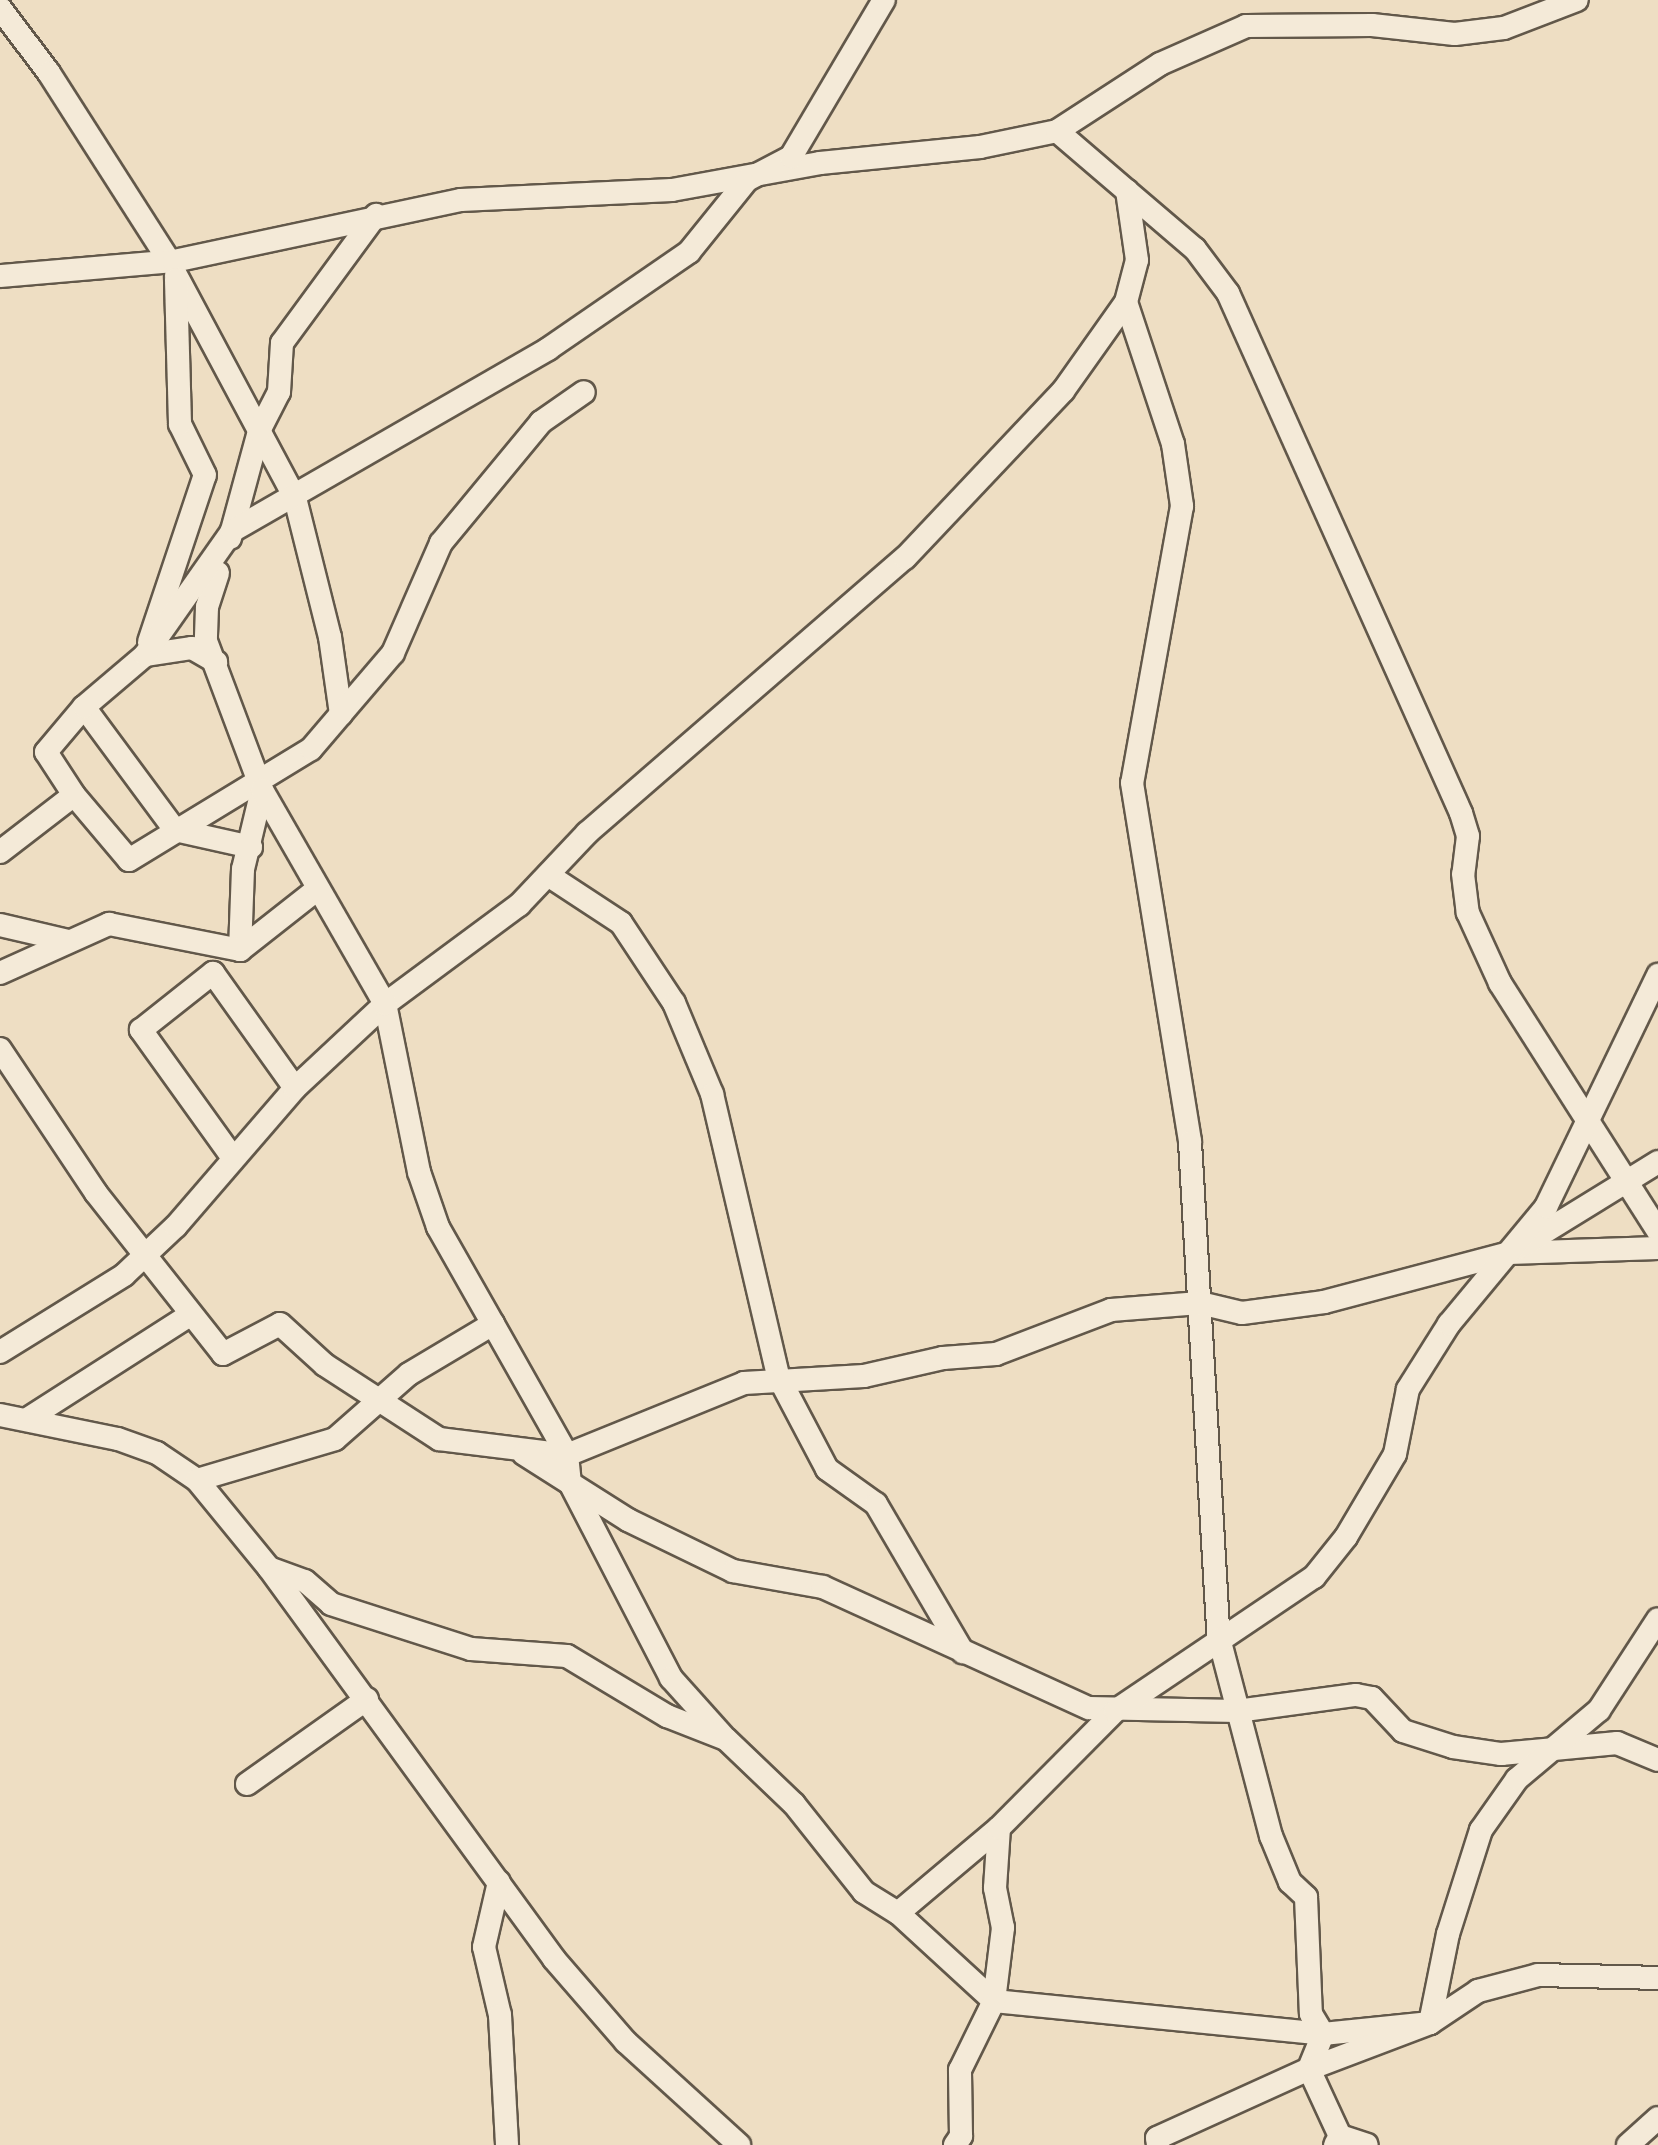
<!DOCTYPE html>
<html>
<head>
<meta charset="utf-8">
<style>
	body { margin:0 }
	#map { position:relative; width:1658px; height:2145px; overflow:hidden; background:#eedec3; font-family:"IM FELL Double Pica",serif }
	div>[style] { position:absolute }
	.roads { filter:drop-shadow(2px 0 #62584a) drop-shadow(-2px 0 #62584a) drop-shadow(0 2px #62584a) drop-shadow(0 -2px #62584a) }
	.minor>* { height:22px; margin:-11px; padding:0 11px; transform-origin:11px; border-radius:11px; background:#f4ead8 }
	span { translate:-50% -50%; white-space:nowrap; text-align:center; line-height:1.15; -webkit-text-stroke:10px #f4ead8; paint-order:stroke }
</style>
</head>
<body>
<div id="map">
	<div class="roads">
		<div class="minor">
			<i style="left:0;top:8px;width:81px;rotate:53deg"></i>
			<i style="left:49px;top:73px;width:223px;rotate:57.4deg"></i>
			<i style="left:1127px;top:191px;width:89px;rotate:40.5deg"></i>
			<i style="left:1195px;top:249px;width:55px;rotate:53.1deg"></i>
			<i style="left:1228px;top:293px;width:570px;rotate:65.86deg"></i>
			<i style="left:1461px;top:813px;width:24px;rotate:73deg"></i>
			<i style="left:1468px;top:836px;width:38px;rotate:97deg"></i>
			<i style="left:1463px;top:874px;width:39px;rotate:83deg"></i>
			<i style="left:1468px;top:913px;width:77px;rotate:65.4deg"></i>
			<i style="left:1500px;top:983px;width:294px;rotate:57.5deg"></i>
			<i style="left:176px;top:275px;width:253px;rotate:61.9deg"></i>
			<i style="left:295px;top:498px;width:143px;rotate:75.9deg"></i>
			<i style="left:330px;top:637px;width:78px;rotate:81.9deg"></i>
			<i style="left:0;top:276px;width:175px;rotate:-4.9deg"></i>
			<i style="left:174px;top:261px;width:293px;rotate:-12deg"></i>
			<i style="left:461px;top:200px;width:211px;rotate:-2.7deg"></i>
			<i style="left:672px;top:190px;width:150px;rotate:-10.3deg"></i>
			<i style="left:820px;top:163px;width:161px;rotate:-5.7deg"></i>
			<i style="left:980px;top:147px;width:79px;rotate:-11.7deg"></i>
			<i style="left:1057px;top:131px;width:123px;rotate:-33deg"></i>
			<i style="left:1160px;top:64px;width:94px;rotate:-23.8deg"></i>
			<i style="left:1246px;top:26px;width:126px;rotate:-0.5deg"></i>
			<i style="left:1372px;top:25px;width:83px;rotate:6.2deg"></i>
			<i style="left:1455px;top:34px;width:49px;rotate:-7deg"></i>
			<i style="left:1504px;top:28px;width:78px;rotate:-21deg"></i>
			<i style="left:1126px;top:302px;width:150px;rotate:71.7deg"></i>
			<i style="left:1173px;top:444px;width:63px;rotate:81.7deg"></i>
			<i style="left:1182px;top:506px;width:281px;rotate:100.2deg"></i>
			<i style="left:1132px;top:783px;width:364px;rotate:80.8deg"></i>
			<i style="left:1190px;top:1142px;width:497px;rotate:86.7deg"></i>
			<i style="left:1219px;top:1638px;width:205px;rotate:75.3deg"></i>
			<i style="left:1271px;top:1836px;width:50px;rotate:67.6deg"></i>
			<i style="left:1290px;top:1882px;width:22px;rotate:43deg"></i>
			<i style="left:1306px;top:1897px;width:117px;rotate:87.6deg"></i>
			<i style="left:1311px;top:2014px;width:23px;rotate:59deg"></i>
			<i style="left:1323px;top:2034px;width:38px;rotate:112deg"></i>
			<i style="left:1309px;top:2069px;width:74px;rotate:65.2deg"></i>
			<i style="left:1340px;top:2136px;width:10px;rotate:119deg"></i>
			<i style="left:230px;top:538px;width:111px;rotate:-74.8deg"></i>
			<i style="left:259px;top:431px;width:44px;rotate:-62.9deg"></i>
			<i style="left:279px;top:392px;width:49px;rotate:-86.5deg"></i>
			<i style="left:282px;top:343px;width:159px;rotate:-53.7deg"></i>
			<i style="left:218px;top:573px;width:36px;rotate:108deg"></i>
			<i style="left:207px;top:607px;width:34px;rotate:92deg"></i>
			<i style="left:206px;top:641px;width:159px;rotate:69.4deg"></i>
			<i style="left:262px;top:790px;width:81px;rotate:103.5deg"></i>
			<i style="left:243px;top:869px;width:81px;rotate:92.1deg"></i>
			<i style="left:149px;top:642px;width:176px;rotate:-71.5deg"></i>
			<i style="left:205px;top:475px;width:57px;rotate:-116.1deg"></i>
			<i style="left:180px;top:424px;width:145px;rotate:-91.6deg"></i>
			<i style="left:145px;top:655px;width:48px;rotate:-8.5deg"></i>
			<i style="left:192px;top:648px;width:28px;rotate:30deg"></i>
			<i style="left:84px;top:707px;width:153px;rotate:53.5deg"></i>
			<i style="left:175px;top:830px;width:78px;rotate:12.6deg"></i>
			<i style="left:74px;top:795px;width:85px;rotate:49.8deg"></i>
			<i style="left:129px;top:860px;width:213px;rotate:-31.4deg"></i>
			<i style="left:311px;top:749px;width:126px;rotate:-49.5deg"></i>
			<i style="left:393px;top:653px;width:120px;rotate:-66.4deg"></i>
			<i style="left:441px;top:543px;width:157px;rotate:-50.4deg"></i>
			<i style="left:541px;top:422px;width:52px;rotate:-34.9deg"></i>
			<i style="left:0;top:852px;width:93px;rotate:-37.6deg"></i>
			<i style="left:74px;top:795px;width:51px;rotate:-123.1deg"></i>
			<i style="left:46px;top:752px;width:59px;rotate:-49.8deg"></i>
			<i style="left:84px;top:707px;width:80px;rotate:-40.4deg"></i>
			<i style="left:145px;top:655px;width:151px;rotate:-54.9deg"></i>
			<i style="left:232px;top:531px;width:365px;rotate:-29.9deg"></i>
			<i style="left:548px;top:349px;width:171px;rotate:-34.5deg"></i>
			<i style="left:689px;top:252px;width:92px;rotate:-51.1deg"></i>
			<i style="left:747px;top:180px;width:50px;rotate:-27.6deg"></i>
			<i style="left:791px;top:157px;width:182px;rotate:-59.4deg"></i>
			<i style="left:548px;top:875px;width:87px;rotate:33.3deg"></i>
			<i style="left:621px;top:923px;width:96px;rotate:56.5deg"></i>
			<i style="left:674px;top:1003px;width:99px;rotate:67.3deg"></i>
			<i style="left:712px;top:1094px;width:290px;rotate:76.8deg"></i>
			<i style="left:778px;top:1376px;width:105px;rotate:62.2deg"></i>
			<i style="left:827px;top:1469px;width:60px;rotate:35.5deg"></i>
			<i style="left:876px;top:1504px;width:172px;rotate:59.6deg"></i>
			<i style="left:0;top:925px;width:71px;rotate:13.1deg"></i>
			<i style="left:0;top:973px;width:120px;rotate:-24.2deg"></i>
			<i style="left:109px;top:924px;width:134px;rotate:11.2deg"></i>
			<i style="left:240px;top:950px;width:95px;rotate:-38.2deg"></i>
			<i style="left:0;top:1049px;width:173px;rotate:56.3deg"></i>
			<i style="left:96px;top:1193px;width:205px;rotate:51.7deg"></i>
			<i style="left:223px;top:1354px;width:64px;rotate:-27.8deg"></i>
			<i style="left:280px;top:1324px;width:61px;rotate:42.3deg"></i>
			<i style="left:325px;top:1365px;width:136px;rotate:33deg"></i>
			<i style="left:439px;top:1439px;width:129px;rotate:7.1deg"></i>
			<i style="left:567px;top:1455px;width:191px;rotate:-22.1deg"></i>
			<i style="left:744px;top:1383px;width:120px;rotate:-3.3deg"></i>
			<i style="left:864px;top:1376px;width:81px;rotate:-12.8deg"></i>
			<i style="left:943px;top:1358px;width:53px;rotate:-4.3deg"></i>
			<i style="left:996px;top:1354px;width:123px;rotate:-20.9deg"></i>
			<i style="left:1111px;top:1310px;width:89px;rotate:-4.5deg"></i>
			<i style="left:1200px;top:1303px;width:43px;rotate:13.4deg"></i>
			<i style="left:1242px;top:1313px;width:83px;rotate:-7.6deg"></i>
			<i style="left:1324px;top:1302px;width:191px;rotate:-14.8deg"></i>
			<i style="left:1509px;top:1253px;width:149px;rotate:-1.9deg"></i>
			<i style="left:233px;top:1158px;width:158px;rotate:-125.7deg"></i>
			<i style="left:141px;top:1030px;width:92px;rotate:-38.4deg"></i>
			<i style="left:213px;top:973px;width:141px;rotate:54.5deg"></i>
			<i style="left:1520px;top:1247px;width:162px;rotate:-31.6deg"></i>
			<i style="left:493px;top:1324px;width:150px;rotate:60.5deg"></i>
			<i style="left:567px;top:1455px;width:28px;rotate:84deg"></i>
			<i style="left:570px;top:1483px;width:220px;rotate:62.6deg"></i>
			<i style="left:671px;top:1678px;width:78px;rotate:48.1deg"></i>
			<i style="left:0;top:1352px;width:146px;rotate:-31.8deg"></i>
			<i style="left:124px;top:1275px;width:71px;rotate:-43.3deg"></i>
			<i style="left:176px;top:1226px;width:182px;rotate:-49.2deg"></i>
			<i style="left:295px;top:1088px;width:123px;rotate:-43deg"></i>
			<i style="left:385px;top:1004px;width:167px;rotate:-36.5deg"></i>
			<i style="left:519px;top:905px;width:99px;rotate:-46.6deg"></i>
			<i style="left:587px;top:833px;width:420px;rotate:-40.9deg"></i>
			<i style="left:905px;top:558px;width:230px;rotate:-46.6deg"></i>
			<i style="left:1063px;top:391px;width:109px;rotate:-54.7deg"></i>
			<i style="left:1126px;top:302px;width:43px;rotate:-75.3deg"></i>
			<i style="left:1137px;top:260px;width:70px;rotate:-98.2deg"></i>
			<i style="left:1127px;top:191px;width:92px;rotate:-139.4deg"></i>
			<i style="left:0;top:1415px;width:120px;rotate:11.5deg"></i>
			<i style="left:118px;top:1439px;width:41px;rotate:19.7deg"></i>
			<i style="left:157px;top:1453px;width:48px;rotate:34deg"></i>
			<i style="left:197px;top:1480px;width:114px;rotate:50.7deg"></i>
			<i style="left:269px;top:1568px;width:484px;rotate:53.9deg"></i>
			<i style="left:554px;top:1959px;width:110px;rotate:49.1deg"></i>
			<i style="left:626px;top:2042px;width:153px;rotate:42.3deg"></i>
			<i style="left:29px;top:1418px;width:191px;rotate:-32.6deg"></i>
			<i style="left:524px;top:1454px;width:123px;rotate:32.4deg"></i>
			<i style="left:628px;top:1520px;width:117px;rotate:25.9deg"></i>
			<i style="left:733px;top:1571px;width:91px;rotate:10.1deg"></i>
			<i style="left:823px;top:1587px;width:292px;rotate:24.5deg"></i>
			<i style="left:1089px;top:1708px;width:148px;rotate:1.2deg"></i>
			<i style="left:1237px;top:1711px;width:120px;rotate:-7.7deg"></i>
			<i style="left:1356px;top:1695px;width:16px;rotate:11deg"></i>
			<i style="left:1372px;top:1698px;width:45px;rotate:46.8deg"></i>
			<i style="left:1403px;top:1731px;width:52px;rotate:17.7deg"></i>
			<i style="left:1453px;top:1747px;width:49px;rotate:8.3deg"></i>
			<i style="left:1501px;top:1754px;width:117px;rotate:-5.4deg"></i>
			<i style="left:1617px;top:1743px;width:44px;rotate:22.5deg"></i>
			<i style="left:197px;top:1480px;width:144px;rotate:-16.5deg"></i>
			<i style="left:335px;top:1439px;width:98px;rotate:-41.3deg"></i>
			<i style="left:409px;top:1374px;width:98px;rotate:-30.8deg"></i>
			<i style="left:493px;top:1324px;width:112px;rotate:-119.6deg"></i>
			<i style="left:438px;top:1227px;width:58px;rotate:-109.1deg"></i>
			<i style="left:419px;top:1172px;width:171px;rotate:-101.4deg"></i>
			<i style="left:385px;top:1004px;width:247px;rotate:-119.9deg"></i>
			<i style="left:269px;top:1568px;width:38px;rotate:20deg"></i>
			<i style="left:305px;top:1581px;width:35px;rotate:41deg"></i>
			<i style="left:331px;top:1604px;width:147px;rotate:17.8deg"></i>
			<i style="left:471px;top:1649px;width:96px;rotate:4.2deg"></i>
			<i style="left:567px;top:1656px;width:117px;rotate:31deg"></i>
			<i style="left:667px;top:1716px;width:63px;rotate:21.3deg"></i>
			<i style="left:726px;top:1739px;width:94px;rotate:43.7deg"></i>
			<i style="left:794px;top:1804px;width:112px;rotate:51.5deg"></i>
			<i style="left:864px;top:1892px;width:40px;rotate:32deg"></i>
			<i style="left:898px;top:1913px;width:130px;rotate:42.5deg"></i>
			<i style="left:994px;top:2001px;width:331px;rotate:5.7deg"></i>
			<i style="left:1323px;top:2034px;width:108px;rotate:-5.9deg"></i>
			<i style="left:1430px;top:2023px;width:91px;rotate:-78.6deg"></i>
			<i style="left:1448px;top:1934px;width:109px;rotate:-72.4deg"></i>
			<i style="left:1481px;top:1830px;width:62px;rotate:-54.8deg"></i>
			<i style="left:1517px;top:1779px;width:107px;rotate:-40.1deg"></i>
			<i style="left:1599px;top:1710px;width:108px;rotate:-57deg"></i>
			<i style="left:247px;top:1784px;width:147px;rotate:-35.3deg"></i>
			<i style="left:499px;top:1882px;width:67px;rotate:103deg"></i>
			<i style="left:484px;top:1947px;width:70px;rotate:76.8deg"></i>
			<i style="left:500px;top:2015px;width:130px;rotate:86.9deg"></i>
			<i style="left:898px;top:1913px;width:132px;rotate:-40.1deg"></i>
			<i style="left:1340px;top:2136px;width:28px;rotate:18deg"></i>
			<i style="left:955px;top:2145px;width:11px;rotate:-56deg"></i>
			<i style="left:961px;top:2136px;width:66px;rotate:-90.9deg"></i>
			<i style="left:960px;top:2070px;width:77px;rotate:-63.8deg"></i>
			<i style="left:994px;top:2001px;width:74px;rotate:-83deg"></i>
			<i style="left:1003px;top:1928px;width:41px;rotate:-101.3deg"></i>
			<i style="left:995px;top:1888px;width:60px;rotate:-86.2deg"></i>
			<i style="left:999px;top:1828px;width:165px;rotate:-45.2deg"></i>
			<i style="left:1115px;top:1711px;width:240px;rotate:-34deg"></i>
			<i style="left:1314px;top:1577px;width:51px;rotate:-51.3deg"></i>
			<i style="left:1346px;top:1537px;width:96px;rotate:-59.4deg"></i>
			<i style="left:1395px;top:1454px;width:66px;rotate:-78.7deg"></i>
			<i style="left:1408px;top:1389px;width:77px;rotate:-57.8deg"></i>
			<i style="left:1449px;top:1324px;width:152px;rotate:-50.3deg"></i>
			<i style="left:1546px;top:1207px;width:258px;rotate:-64.2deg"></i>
			<i style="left:1158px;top:2145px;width:7px;rotate:-98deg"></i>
			<i style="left:1157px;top:2138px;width:167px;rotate:-24.4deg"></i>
			<i style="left:1309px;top:2069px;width:129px;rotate:-20.8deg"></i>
			<i style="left:1430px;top:2023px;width:58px;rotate:-33.7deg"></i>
			<i style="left:1478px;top:1991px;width:62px;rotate:-14.9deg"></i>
			<i style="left:1538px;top:1975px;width:120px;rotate:1.4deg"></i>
			<i style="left:1628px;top:2145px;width:40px;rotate:-42deg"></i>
		</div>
	</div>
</div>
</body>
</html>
